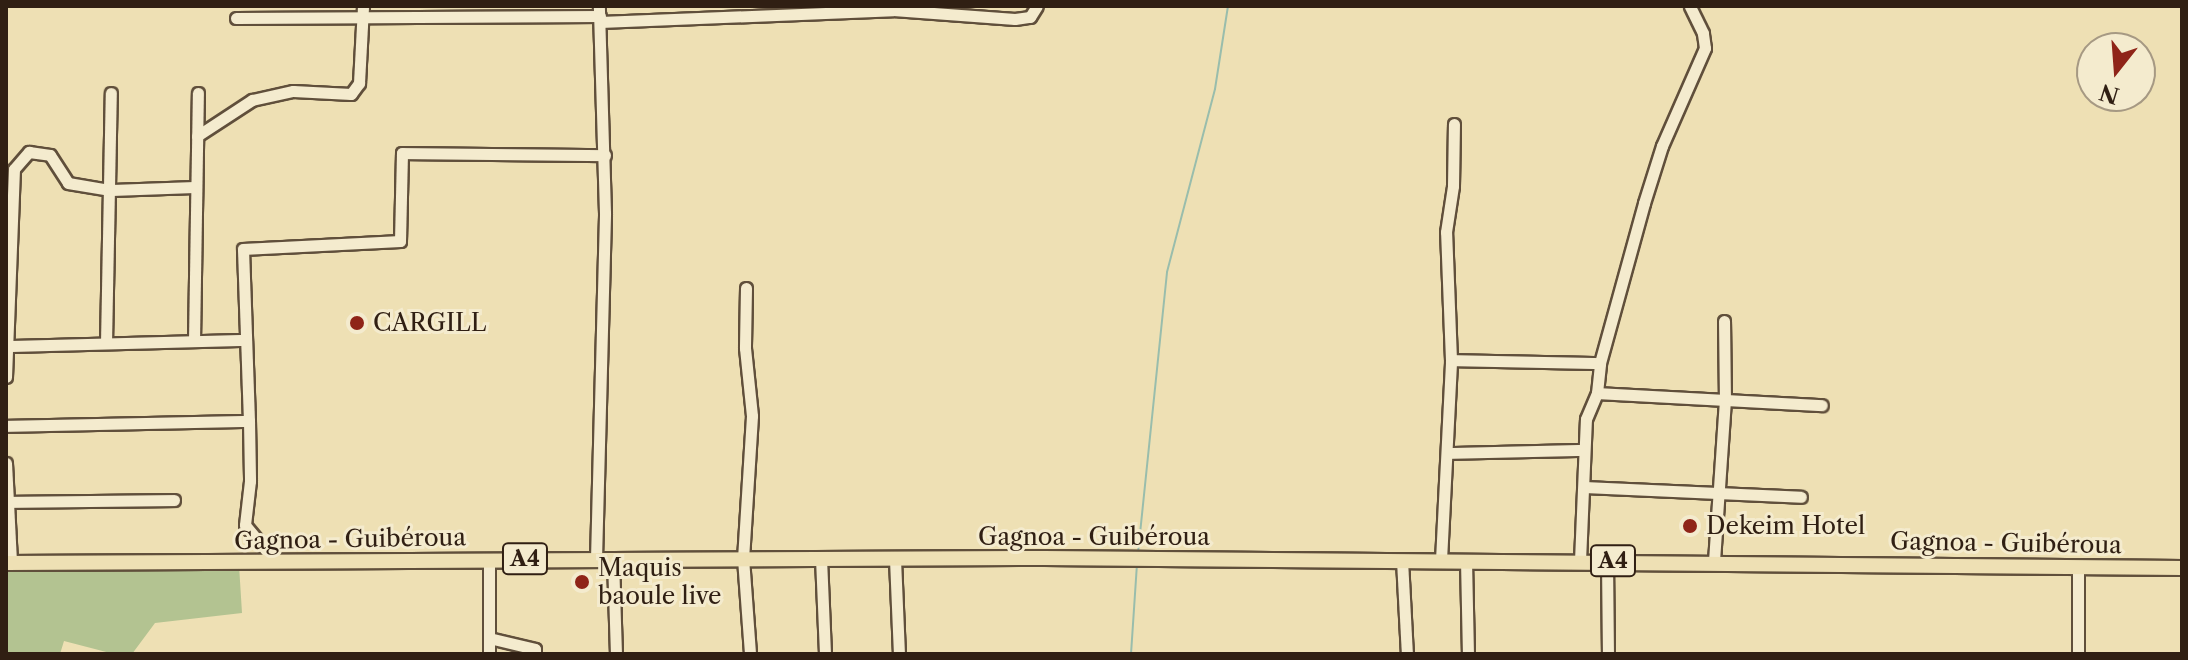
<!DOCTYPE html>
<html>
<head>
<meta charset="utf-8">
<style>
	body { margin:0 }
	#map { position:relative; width:2188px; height:660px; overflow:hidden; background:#eee0b4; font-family:"Libre Caslon Text",serif }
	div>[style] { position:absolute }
	.green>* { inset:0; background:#b3c391 }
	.stream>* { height:2px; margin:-1px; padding:0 1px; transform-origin:1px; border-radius:1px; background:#99bdac }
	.roads { filter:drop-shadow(2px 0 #604f3b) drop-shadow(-2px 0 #604f3b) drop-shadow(0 2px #604f3b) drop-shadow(0 -2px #604f3b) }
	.minor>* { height:11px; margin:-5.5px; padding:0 5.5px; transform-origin:5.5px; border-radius:5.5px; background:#f4ebce }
	.major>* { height:14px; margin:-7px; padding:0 7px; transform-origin:7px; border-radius:7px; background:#eee0b4 }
	.dots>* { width:22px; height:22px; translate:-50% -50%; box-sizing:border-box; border:4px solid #f4ebce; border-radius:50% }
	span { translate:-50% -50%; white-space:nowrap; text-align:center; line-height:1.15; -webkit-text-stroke:6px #f4ebce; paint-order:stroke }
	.shield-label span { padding:2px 6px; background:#f4ebce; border:2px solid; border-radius:6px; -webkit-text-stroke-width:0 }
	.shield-label { font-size:22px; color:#301f13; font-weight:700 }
	.poi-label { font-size:24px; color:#301f13 }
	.left { translate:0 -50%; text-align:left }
	.street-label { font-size:24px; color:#301f13 }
	.frame { position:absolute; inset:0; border:8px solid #301f13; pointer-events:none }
	.north { position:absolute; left:2076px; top:32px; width:80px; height:80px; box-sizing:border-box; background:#f4ebce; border:2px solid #a69983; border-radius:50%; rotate:197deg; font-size:22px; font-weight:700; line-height:32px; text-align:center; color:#301f13 }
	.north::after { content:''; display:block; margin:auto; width:28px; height:36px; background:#8f2418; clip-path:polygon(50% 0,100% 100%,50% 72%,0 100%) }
</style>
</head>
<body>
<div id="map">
	<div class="green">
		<i style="clip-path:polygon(6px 564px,239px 565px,242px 613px,155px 623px,132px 654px,114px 654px,64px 641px,60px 654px,6px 654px)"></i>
	</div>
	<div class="stream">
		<i style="left:1138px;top:553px;width:282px;rotate:-84.1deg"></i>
		<i style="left:1167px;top:272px;width:189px;rotate:-75.3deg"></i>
		<i style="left:1215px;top:89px;width:84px;rotate:-81.1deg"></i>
		<i style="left:1131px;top:654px;width:91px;rotate:-86.2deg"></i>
	</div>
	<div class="roads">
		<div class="minor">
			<i style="left:236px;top:18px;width:364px;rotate:-0.3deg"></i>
			<i style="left:600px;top:22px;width:293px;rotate:-2.3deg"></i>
			<i style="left:893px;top:10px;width:122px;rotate:4.2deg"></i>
			<i style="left:1015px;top:19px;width:15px;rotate:-8deg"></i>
			<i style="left:1030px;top:17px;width:13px;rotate:-58deg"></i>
			<i style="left:197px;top:136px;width:66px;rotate:-33.2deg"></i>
			<i style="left:252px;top:100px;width:42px;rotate:-12.4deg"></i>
			<i style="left:293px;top:91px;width:58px;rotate:3deg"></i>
			<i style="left:351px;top:94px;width:14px;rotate:-54deg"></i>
			<i style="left:359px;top:83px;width:77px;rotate:-87deg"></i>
			<i style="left:746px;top:288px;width:60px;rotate:91deg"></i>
			<i style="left:745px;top:348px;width:68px;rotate:84.1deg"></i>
			<i style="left:752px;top:416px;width:142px;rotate:93.6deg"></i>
			<i style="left:743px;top:558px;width:96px;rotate:85.8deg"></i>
			<i style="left:194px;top:341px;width:248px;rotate:-89.1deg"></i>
			<i style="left:106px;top:343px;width:250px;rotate:-88.9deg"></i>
			<i style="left:7px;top:346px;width:237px;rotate:-1.5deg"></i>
			<i style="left:1451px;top:360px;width:149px;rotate:1.2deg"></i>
			<i style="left:6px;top:377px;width:208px;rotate:-87.8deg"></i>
			<i style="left:14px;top:169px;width:23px;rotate:-49deg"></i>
			<i style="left:29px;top:152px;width:21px;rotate:8deg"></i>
			<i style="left:50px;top:155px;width:33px;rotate:57deg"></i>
			<i style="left:68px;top:183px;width:43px;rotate:9.5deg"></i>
			<i style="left:110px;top:190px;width:86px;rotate:-2deg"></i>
			<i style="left:1597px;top:393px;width:225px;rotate:3.1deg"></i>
			<i style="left:249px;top:421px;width:172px;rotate:-92deg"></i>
			<i style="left:243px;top:249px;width:157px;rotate:-2.9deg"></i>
			<i style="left:400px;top:241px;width:88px;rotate:-88.7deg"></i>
			<i style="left:402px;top:153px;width:203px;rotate:0.6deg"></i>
			<i style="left:6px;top:426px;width:243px;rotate:-1.2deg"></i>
			<i style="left:249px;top:421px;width:60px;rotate:89deg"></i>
			<i style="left:250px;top:481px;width:44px;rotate:96.5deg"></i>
			<i style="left:245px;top:525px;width:47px;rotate:50.2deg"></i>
			<i style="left:1448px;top:453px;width:135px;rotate:-1.3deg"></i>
			<i style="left:6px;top:463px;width:100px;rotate:87.1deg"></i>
			<i style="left:1584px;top:487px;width:217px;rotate:2.6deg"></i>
			<i style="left:6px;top:502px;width:168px;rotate:-0.7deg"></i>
			<i style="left:821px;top:558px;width:96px;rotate:87.6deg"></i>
			<i style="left:596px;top:559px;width:346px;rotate:-88.5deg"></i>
			<i style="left:605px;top:213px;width:207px;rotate:-91.7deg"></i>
			<i style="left:613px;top:559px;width:95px;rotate:88.2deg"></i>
			<i style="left:895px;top:559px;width:95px;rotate:87.6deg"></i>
			<i style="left:1402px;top:560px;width:94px;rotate:87deg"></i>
			<i style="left:1441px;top:560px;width:200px;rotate:-87.1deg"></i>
			<i style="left:1451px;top:360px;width:128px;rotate:-92.2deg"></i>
			<i style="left:1446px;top:232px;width:47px;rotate:-81.3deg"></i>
			<i style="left:1453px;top:186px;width:62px;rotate:-89.1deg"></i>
			<i style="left:1466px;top:560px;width:94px;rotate:88.8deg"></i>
			<i style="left:1580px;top:561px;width:142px;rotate:-87.6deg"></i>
			<i style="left:1586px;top:419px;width:28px;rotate:-67deg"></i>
			<i style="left:1597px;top:393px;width:30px;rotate:-84deg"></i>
			<i style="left:1600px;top:363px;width:166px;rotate:-74.6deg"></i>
			<i style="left:1644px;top:203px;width:60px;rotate:-72.5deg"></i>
			<i style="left:1662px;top:146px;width:107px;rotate:-66.3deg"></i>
			<i style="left:1705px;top:48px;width:15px;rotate:-98deg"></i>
			<i style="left:1703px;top:33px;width:30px;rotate:-116deg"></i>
			<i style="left:1607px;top:561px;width:93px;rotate:89.4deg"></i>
			<i style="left:1714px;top:561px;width:160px;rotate:-86.1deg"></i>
			<i style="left:1725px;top:401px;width:80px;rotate:-90.7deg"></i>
			<i style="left:2078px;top:567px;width:87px;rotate:90deg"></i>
			<i style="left:489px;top:638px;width:47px;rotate:13.4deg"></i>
			<i style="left:535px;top:649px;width:5px;rotate:90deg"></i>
			<i style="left:489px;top:654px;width:95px;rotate:-90deg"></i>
		</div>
		<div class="major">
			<i style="left:6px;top:563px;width:1038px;rotate:-0.28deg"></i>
			<i style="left:1044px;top:558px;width:1138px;rotate:0.5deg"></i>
		</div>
	</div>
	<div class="dots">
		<i style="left:357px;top:323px;background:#8f2418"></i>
		<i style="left:1690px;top:526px;background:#8f2418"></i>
		<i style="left:582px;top:582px;background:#8f2418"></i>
	</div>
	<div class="shield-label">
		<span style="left:525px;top:559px">A4</span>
		<span style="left:1613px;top:561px">A4</span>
	</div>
	<div class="poi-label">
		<span class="left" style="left:373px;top:323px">CARGILL</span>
		<span class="left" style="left:1706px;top:526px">Dekeim Hotel</span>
		<span class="left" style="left:598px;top:582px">Maquis<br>baoule live</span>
	</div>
	<div class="street-label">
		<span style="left:1094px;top:537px">Gagnoa - Guibéroua</span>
		<span style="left:350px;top:539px;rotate:-1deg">Gagnoa - Guibéroua</span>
		<span style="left:2006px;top:543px;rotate:1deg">Gagnoa - Guibéroua</span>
	</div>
	<div class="frame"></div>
	<div class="north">N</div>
</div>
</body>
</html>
